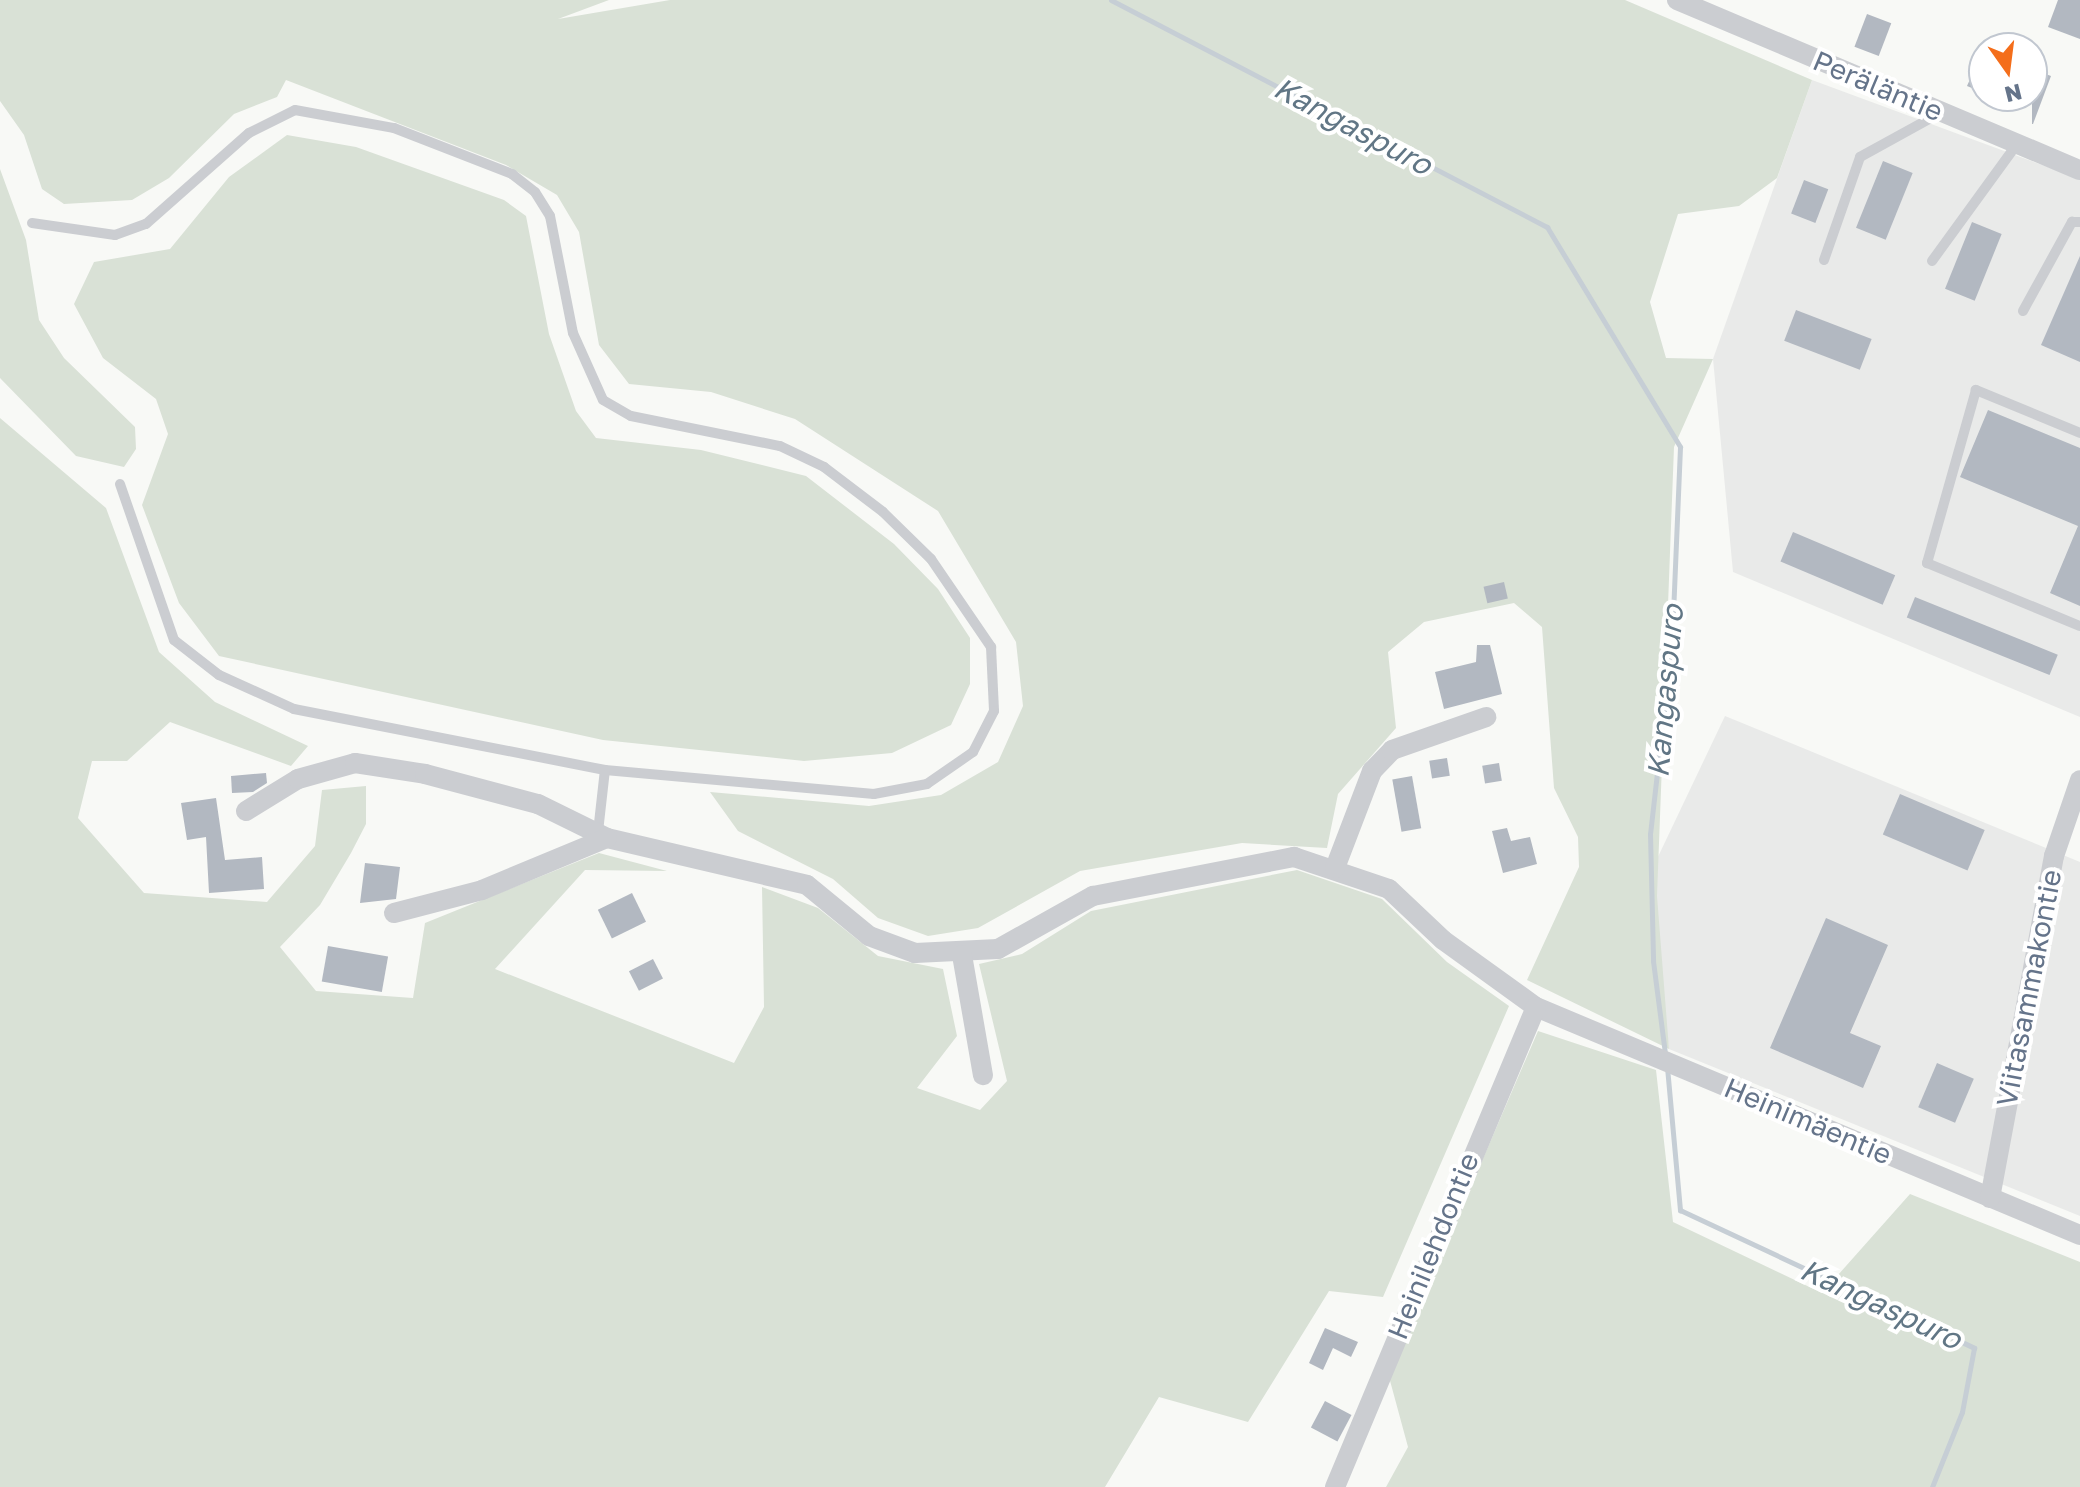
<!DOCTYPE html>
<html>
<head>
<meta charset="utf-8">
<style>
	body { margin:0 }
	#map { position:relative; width:2080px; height:1487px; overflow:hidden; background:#f8f9f6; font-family:"Golos Text",sans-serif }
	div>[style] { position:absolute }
	.built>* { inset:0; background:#e9eae9 }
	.green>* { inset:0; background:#d9e1d6 }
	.stream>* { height:5px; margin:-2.5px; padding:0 2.5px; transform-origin:2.5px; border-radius:2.5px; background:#c6ced5 }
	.building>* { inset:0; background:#b2b8c1; transform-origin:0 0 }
	.service>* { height:10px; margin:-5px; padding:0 5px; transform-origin:5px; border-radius:5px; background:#cbcdd1 }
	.minor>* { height:20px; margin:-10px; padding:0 10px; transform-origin:10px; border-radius:10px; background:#cbcdd1 }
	span { translate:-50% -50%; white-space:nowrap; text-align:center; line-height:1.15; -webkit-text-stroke:8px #fff; paint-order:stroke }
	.street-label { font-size:28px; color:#65748a }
	.water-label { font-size:30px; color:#617685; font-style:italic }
	.north { position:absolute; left:1968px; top:32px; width:80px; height:80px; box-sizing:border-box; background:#fff; border:2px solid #c1c7d0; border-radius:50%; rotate:166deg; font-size:22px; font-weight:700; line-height:32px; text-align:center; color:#65748a }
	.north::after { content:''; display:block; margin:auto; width:28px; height:36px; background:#f46e1b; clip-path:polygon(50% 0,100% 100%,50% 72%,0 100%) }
</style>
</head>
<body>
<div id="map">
	<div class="built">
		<i style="clip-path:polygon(1812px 80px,2080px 179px,2080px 717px,1733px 572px,1713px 359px)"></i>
		<i style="clip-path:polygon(1725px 716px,2080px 862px,2080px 1216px,1669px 1049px,1646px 882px)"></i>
	</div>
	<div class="green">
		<i style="clip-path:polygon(0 0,609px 0,558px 19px,670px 0,1625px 0,1812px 80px,1777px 178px,1739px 206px,1678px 214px,1650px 302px,1666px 358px,1713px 359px,1674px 447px,1657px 896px,1669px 1049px,1527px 980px,1579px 867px,1578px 837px,1554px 788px,1542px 627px,1514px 603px,1424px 622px,1388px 652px,1396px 728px,1338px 794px,1327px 848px,1242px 843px,1080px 871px,978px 928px,928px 936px,878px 918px,833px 879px,738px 831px,710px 792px,869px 806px,941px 795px,998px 762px,1023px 706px,1016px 642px,938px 511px,795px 419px,711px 392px,629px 384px,599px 345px,579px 232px,557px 195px,506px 165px,286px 80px,277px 97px,234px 114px,169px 178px,132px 200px,64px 204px,42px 189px,24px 135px,0 101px)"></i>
		<i style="clip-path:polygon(287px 135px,356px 147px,504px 200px,526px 216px,549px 334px,576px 411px,596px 438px,701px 450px,806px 476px,894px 544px,938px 589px,970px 638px,970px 684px,951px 725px,892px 753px,804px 761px,603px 740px,219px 656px,179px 603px,142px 505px,168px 434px,156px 399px,103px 358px,74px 304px,94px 262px,170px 249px,229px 177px)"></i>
		<i style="clip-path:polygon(0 169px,26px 240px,39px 320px,64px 358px,135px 427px,136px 449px,124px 467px,76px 456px,0 378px)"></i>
		<i style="clip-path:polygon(0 418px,106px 508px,159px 652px,215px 702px,308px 746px,291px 766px,170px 722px,127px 761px,92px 761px,78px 818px,144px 893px,267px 902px,315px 846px,322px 790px,366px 786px,366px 824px,351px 853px,320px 905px,280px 947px,316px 991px,413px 998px,425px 923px,599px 853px,667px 871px,585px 870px,495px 969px,734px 1063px,764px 1007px,762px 887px,818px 908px,878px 956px,943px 969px,957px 1036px,917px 1088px,980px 1110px,1007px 1081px,979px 964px,1022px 954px,1091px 911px,1297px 870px,1382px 899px,1447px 962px,1509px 1006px,1383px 1297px,1329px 1291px,1248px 1422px,1159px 1397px,1105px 1487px,0 1487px)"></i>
		<i style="clip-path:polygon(1538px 1031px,1656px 1070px,1673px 1222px,1822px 1293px,1910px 1194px,2080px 1262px,2080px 1487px,1386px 1487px,1408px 1447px,1389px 1377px)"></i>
	</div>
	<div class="stream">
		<i style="left:1111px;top:0;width:492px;rotate:27.5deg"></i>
		<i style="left:1547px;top:227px;width:257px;rotate:58.8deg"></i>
		<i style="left:1680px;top:447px;width:194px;rotate:92.4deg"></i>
		<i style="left:1672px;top:641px;width:194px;rotate:96.5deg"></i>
		<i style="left:1650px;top:834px;width:127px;rotate:88.6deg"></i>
		<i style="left:1653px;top:961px;width:93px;rotate:82.6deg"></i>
		<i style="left:1667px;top:1067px;width:144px;rotate:84.8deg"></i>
		<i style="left:1680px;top:1210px;width:325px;rotate:25.1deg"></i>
		<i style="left:1974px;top:1348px;width:65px;rotate:100.6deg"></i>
		<i style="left:1962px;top:1412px;width:81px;rotate:111.8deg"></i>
	</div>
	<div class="building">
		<i style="clip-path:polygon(2058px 0,2080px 0,2080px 39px,2048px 27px)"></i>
		<i style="left:1867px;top:14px;width:26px;height:35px;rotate:21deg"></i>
		<i style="clip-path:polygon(1984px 48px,1984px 93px,1967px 86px)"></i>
		<i style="clip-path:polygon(2032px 69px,2051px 76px,2033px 124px,2032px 124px)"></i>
		<i style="left:1883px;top:161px;width:32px;height:72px;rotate:22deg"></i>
		<i style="left:1804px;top:180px;width:26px;height:36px;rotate:21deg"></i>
		<i style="left:1972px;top:222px;width:32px;height:72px;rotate:22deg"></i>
		<i style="clip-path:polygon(2080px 256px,2080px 362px,2041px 345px)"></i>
		<i style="left:1796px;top:310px;width:81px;height:33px;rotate:21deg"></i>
		<i style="clip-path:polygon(1988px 410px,2080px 448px,2080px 606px,2050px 593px,2078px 526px,1960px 477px)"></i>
		<i style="left:1793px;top:532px;width:111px;height:32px;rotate:23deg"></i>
		<i style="left:1504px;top:582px;width:17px;height:21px;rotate:77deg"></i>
		<i style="left:1915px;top:597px;width:154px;height:22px;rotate:22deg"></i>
		<i style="clip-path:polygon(1477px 645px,1490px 645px,1502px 694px,1444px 709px,1435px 672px,1476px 662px)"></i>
		<i style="left:1447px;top:758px;width:18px;height:18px;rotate:81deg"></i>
		<i style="left:1499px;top:763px;width:18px;height:17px;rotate:81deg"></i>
		<i style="clip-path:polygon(266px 773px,267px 783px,253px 792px,232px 793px,231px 776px)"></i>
		<i style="left:1412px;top:776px;width:53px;height:20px;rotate:80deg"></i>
		<i style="left:1900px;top:794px;width:92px;height:44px;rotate:23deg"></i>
		<i style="clip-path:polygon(216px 798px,225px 860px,262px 857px,264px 889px,209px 893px,206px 837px,187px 840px,181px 803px)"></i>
		<i style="clip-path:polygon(1507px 828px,1511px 841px,1530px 837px,1537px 864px,1503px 873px,1492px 831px)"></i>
		<i style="clip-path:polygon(365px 863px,400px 867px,396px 899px,360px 903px)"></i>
		<i style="left:632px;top:893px;width:32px;height:38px;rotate:64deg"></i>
		<i style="clip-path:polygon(1826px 918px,1888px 945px,1850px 1033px,1881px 1046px,1863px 1088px,1770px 1048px)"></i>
		<i style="left:328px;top:946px;width:61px;height:36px;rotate:10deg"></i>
		<i style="left:653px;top:959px;width:22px;height:27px;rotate:63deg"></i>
		<i style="left:1937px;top:1063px;width:40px;height:48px;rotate:23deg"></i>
		<i style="clip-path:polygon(1325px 1328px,1358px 1342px,1351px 1357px,1333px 1348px,1323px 1370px,1309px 1363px)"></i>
		<i style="left:1325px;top:1401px;width:30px;height:30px;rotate:28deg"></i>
	</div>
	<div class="service">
		<i style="left:32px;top:223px;width:84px;rotate:8.2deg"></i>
		<i style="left:115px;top:235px;width:33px;rotate:-20deg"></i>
		<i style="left:146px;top:224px;width:137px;rotate:-41.5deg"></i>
		<i style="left:249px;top:133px;width:51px;rotate:-26.6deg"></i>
		<i style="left:295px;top:110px;width:101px;rotate:10.3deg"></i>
		<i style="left:394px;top:128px;width:127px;rotate:21.3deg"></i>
		<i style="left:512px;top:174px;width:29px;rotate:38deg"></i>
		<i style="left:535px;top:192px;width:28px;rotate:58deg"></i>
		<i style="left:550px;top:216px;width:119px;rotate:78.9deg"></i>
		<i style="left:573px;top:333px;width:73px;rotate:65.9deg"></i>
		<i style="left:603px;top:400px;width:32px;rotate:30deg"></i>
		<i style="left:631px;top:416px;width:152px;rotate:11.4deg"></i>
		<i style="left:780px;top:446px;width:49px;rotate:25.5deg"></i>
		<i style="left:824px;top:467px;width:74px;rotate:37.3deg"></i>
		<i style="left:883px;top:512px;width:67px;rotate:44.4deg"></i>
		<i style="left:931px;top:559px;width:107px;rotate:55.7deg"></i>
		<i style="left:991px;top:647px;width:64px;rotate:87.3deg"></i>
		<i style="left:994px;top:711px;width:46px;rotate:117.1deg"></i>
		<i style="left:973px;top:752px;width:56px;rotate:145.2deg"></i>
		<i style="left:927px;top:784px;width:54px;rotate:169.3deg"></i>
		<i style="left:874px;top:794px;width:270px;rotate:-174.9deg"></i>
		<i style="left:605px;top:770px;width:317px;rotate:-168.9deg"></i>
		<i style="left:294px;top:709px;width:82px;rotate:-155.6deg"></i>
		<i style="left:219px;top:675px;width:57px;rotate:-142.1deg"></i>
		<i style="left:174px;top:640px;width:165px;rotate:-109.1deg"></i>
		<i style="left:1824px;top:260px;width:109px;rotate:-70.7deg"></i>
		<i style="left:1860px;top:157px;width:91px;rotate:-28.8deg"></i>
		<i style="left:1932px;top:261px;width:145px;rotate:-54deg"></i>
		<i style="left:2023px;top:311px;width:102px;rotate:-61.2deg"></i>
		<i style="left:2072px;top:222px;width:8px"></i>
		<i style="left:2080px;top:433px;width:113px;rotate:-157.5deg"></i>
		<i style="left:1976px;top:390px;width:180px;rotate:105.8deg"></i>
		<i style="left:1927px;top:563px;width:165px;rotate:22.4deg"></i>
		<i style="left:598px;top:832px;width:62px;rotate:-83.6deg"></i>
	</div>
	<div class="minor">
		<i style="left:1677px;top:0;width:437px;rotate:22.9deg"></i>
		<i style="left:246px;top:811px;width:61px;rotate:-31.6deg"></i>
		<i style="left:298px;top:779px;width:59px;rotate:-15.7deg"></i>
		<i style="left:355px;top:763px;width:71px;rotate:8.9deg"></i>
		<i style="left:425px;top:774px;width:117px;rotate:14.9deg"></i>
		<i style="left:538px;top:804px;width:77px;rotate:26.2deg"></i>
		<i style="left:607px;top:838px;width:205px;rotate:13.2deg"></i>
		<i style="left:807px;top:885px;width:80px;rotate:39.4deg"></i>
		<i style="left:869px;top:936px;width:49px;rotate:20.3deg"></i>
		<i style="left:915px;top:953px;width:83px;rotate:-2.8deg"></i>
		<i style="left:998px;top:949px;width:109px;rotate:-29.2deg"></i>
		<i style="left:1093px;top:896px;width:205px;rotate:-11deg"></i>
		<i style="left:1294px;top:857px;width:100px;rotate:18.6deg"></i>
		<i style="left:1389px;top:889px;width:74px;rotate:43.4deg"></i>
		<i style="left:1443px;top:940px;width:115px;rotate:35.8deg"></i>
		<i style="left:1536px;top:1007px;width:590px;rotate:22.74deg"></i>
		<i style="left:1335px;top:868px;width:104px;rotate:-69.1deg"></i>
		<i style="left:1372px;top:771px;width:29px;rotate:-46deg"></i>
		<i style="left:1392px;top:750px;width:100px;rotate:-19.3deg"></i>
		<i style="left:394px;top:913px;width:91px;rotate:-14.6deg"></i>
		<i style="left:482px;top:890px;width:135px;rotate:-22.6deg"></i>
		<i style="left:962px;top:955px;width:122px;rotate:80.1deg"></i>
		<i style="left:1990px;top:1198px;width:348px;rotate:-79.4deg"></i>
		<i style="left:2054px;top:856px;width:80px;rotate:-71.1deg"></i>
		<i style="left:1335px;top:1487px;width:520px;rotate:-67.28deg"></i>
	</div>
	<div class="street-label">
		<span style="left:1878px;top:86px;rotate:23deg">Peräläntie</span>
		<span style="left:2029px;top:988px;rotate:-79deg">Viitasammakontie</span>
		<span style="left:1808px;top:1121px;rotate:23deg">Heinimäentie</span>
		<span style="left:1433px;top:1246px;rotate:-68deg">Heinilehdontie</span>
	</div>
	<div class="water-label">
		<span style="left:1353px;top:126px;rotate:28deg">Kangaspuro</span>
		<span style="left:1665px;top:691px;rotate:-85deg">Kangaspuro</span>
		<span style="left:1881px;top:1304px;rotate:25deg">Kangaspuro</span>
	</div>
	<div class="north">N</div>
</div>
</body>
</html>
